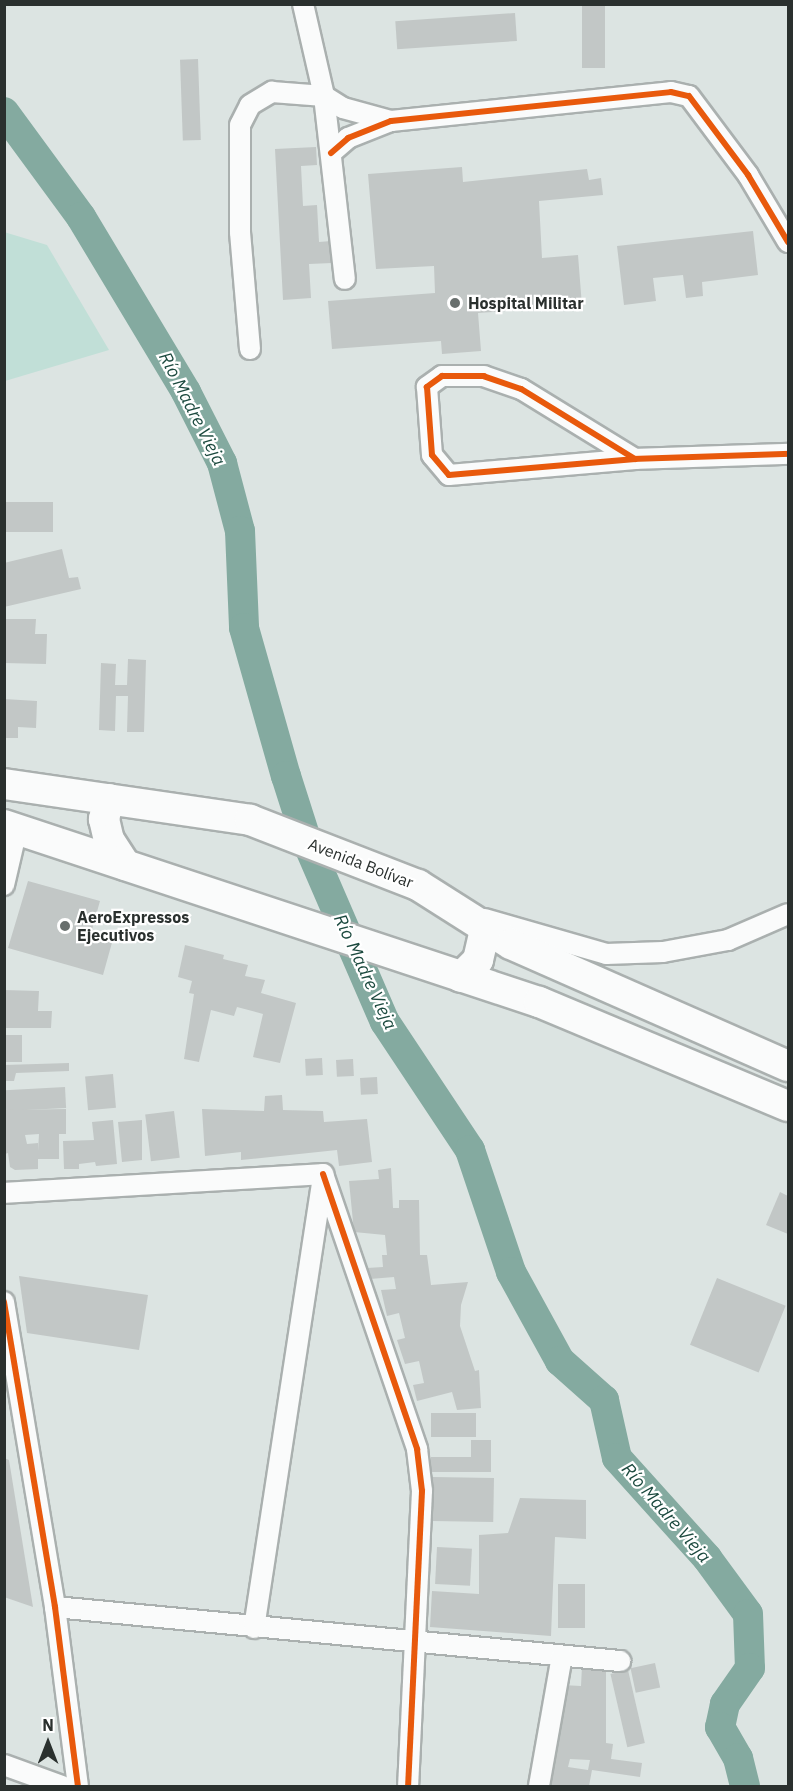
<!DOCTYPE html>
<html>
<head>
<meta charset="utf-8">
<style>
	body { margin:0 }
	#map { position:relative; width:793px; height:1791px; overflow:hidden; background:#dce4e2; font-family:"IBM Plex Sans",sans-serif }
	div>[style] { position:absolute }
	.green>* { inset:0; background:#c1dfd7 }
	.river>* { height:30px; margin:-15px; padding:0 15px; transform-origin:15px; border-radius:15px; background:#84aaa0 }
	.building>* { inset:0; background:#c2c7c6; transform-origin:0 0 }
	.roads { filter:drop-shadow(2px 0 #aab0af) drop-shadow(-2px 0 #aab0af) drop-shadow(0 2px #aab0af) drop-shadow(0 -2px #aab0af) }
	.street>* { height:20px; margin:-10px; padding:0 10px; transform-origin:10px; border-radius:10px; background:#fafbfb }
	.primary>* { height:30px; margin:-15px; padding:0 15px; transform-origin:15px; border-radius:15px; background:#fafbfb }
	.cycleway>* { height:6px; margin:-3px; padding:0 3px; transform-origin:3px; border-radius:3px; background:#e8590c }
	.dots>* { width:16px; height:16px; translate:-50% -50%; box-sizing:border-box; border:3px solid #fff; border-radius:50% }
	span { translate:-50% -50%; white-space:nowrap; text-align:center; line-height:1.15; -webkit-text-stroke:4.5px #fff; paint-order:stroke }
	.poi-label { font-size:16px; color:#2a302e; font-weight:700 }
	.left { translate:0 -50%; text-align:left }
	.street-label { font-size:16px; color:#2a302e }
	.water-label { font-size:18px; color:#1b493e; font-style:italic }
	.frame { position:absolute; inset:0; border:6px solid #2a302e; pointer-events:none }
	.north { position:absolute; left:18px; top:1713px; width:60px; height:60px; -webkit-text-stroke:4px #fff; paint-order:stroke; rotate:0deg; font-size:16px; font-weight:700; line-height:24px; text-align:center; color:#2a302e }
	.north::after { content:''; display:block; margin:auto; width:21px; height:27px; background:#2a302e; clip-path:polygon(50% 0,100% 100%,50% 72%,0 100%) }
</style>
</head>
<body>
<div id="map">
	<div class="green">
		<i style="clip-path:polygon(4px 232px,47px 245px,109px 350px,5px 381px)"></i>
	</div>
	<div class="river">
		<i style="left:4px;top:112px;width:130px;rotate:53.7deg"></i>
		<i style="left:81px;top:217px;width:204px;rotate:59deg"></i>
		<i style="left:186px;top:392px;width:80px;rotate:63.1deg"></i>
		<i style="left:222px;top:463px;width:70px;rotate:75.2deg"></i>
		<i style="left:240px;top:531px;width:97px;rotate:87.6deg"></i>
		<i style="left:244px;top:628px;width:154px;rotate:74.2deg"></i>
		<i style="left:286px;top:776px;width:69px;rotate:72.3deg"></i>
		<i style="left:307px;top:842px;width:196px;rotate:66.6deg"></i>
		<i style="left:385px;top:1022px;width:154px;rotate:56.4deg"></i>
		<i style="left:470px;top:1150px;width:129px;rotate:71.4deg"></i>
		<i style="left:511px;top:1272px;width:102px;rotate:61.2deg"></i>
		<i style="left:560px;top:1361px;width:59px;rotate:41.6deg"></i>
		<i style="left:604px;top:1400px;width:59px;rotate:77.4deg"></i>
		<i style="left:617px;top:1458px;width:135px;rotate:48deg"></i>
		<i style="left:707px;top:1558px;width:69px;rotate:53.8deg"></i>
		<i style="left:748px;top:1614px;width:54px;rotate:87.9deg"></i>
		<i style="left:750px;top:1668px;width:44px;rotate:124.8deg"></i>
		<i style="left:725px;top:1704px;width:24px;rotate:102deg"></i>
		<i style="left:720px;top:1727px;width:36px;rotate:60deg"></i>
		<i style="left:738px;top:1758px;width:29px;rotate:76deg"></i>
	</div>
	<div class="building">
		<i style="left:582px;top:4px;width:23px;height:64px"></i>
		<i style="left:515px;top:13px;width:28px;height:120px;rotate:86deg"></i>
		<i style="left:198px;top:59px;width:81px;height:18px;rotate:88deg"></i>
		<i style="clip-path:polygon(316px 147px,317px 165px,301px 166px,303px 206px,317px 205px,319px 242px,331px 241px,332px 263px,309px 264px,311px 298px,283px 300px,275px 149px)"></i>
		<i style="clip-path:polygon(462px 167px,463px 182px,587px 169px,589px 180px,601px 178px,603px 195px,539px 201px,542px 258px,578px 255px,582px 306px,478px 313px,481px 351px,442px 354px,441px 341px,332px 349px,328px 301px,435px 293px,434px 266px,376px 269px,368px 174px)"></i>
		<i style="clip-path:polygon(753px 231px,758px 275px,702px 282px,703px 296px,686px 298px,683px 275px,653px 278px,656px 301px,624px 305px,617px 246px)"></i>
		<i style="left:53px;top:502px;width:30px;height:49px;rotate:90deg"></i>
		<i style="clip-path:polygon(62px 549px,69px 578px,78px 577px,81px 589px,4px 607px,4px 563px)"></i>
		<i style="clip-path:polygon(4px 619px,36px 619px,35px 634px,47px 634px,46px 664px,4px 663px)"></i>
		<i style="clip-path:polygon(128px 659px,146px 660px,144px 732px,127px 732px,128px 696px,116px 696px,115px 731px,99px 730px,101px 663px,116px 664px,115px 685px,127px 685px)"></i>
		<i style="clip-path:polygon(4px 699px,37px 701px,36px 728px,18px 727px,18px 738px,4px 738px)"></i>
		<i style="clip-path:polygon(28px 881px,100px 901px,91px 933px,113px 939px,103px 975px,8px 948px)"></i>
		<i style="clip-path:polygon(185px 945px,224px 955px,223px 959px,248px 965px,245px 976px,265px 980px,261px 993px,296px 1003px,280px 1063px,253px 1057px,263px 1014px,237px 1007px,234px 1016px,211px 1010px,199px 1062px,184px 1059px,194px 994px,189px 993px,192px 981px,178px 977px)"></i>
		<i style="clip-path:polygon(4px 990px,39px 991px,38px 1011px,52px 1011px,51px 1028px,4px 1028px)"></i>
		<i style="left:4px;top:1035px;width:18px;height:27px"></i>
		<i style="left:322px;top:1058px;width:17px;height:17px;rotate:87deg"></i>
		<i style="left:353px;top:1059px;width:17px;height:17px;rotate:87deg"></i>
		<i style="clip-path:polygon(69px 1063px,69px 1071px,16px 1073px,14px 1081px,4px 1081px,4px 1065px)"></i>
		<i style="left:113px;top:1074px;width:34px;height:28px;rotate:85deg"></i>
		<i style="left:377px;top:1077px;width:17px;height:17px;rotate:87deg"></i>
		<i style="left:65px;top:1087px;width:21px;height:60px;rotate:87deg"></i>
		<i style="clip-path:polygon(282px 1095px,283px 1110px,323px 1111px,324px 1122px,367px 1119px,372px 1162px,339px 1166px,337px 1150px,241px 1160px,241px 1152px,205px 1156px,202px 1109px,264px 1111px,265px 1096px)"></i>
		<i style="clip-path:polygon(evenodd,66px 1109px,66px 1134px,59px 1134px,59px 1159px,38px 1159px,38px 1169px,15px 1170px,10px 1167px,8px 1153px,5px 1154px,4px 1110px,66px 1109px,39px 1134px,38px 1151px,38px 1143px,27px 1144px,25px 1135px,39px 1134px)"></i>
		<i style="left:174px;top:1111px;width:47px;height:29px;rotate:83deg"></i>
		<i style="clip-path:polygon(113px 1120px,117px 1164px,96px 1166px,95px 1162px,79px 1164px,79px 1169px,64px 1169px,63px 1141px,94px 1140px,92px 1122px)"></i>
		<i style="clip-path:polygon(142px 1120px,142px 1160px,122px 1162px,118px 1122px)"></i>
		<i style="clip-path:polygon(391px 1168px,393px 1208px,399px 1208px,399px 1200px,419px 1200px,420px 1255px,427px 1255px,431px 1285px,468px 1282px,461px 1305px,460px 1326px,475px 1371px,479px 1370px,481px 1408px,457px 1410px,452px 1392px,417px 1401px,413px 1385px,424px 1383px,419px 1361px,405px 1364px,397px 1340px,405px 1338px,399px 1313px,387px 1316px,381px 1290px,396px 1289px,394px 1277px,370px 1279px,367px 1268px,383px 1267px,382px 1255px,387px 1255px,385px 1235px,354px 1232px,349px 1181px,379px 1179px,378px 1170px)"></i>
		<i style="clip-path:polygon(780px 1192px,788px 1196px,788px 1234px,766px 1225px)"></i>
		<i style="clip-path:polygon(19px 1276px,148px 1295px,139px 1350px,27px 1333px)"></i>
		<i style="left:717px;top:1278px;width:74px;height:72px;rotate:22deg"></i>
		<i style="left:431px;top:1413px;width:45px;height:24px"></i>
		<i style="clip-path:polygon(471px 1440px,491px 1440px,491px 1472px,431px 1472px,431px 1457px,471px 1457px)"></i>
		<i style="clip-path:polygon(4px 1458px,9px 1460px,33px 1607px,4px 1597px)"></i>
		<i style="left:433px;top:1477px;width:61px;height:44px;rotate:1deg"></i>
		<i style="clip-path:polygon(520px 1498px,586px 1500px,586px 1539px,555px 1537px,551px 1636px,430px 1627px,432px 1591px,479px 1594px,479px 1535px,508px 1533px)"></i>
		<i style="left:437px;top:1547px;width:35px;height:37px;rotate:3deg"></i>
		<i style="left:558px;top:1584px;width:27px;height:44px"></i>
		<i style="left:655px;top:1663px;width:25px;height:25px;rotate:78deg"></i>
		<i style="clip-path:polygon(evenodd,582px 1666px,606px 1667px,606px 1743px,613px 1744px,611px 1759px,642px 1763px,640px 1777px,592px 1770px,589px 1786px,546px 1786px,562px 1685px,581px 1686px,582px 1666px,570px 1759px,590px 1760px,588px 1770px,568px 1767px,570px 1759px)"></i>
		<i style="left:628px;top:1670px;width:75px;height:18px;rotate:77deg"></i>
	</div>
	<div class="roads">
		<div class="street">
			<i style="left:303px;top:4px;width:94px;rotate:77.1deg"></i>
			<i style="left:324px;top:96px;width:184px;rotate:83.5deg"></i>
			<i style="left:331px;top:153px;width:23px;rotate:-41deg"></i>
			<i style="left:348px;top:138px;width:46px;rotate:-21.6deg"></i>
			<i style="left:391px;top:121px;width:281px;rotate:-5.9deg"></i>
			<i style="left:671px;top:92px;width:18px;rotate:13deg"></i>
			<i style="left:689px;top:96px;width:99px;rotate:53.2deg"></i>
			<i style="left:748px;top:175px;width:78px;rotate:59.2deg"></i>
			<i style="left:250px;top:349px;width:117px;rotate:-94.9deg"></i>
			<i style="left:240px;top:232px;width:107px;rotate:-90deg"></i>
			<i style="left:240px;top:125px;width:22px;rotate:-63deg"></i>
			<i style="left:250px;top:105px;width:26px;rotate:-31deg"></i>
			<i style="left:272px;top:92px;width:52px;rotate:4.4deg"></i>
			<i style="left:324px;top:96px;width:22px;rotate:32deg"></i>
			<i style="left:343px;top:108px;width:50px;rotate:15.2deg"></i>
			<i style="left:635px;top:459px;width:134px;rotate:-148.4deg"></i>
			<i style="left:521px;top:389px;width:39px;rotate:-161deg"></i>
			<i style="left:484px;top:376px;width:42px;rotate:180deg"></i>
			<i style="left:442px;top:376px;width:19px;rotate:144deg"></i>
			<i style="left:427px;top:387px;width:68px;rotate:85.8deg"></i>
			<i style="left:432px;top:455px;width:26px;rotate:50deg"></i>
			<i style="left:449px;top:475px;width:187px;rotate:-4.9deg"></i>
			<i style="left:635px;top:459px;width:153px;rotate:-1.9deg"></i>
			<i style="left:4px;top:885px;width:57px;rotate:-76.9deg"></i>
			<i style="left:485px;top:919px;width:126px;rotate:16.1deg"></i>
			<i style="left:606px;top:954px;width:57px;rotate:-2deg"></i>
			<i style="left:663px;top:952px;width:66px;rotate:-10.5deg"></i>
			<i style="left:728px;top:940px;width:65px;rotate:-23.4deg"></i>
			<i style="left:323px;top:1174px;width:291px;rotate:71.1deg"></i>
			<i style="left:417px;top:1449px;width:42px;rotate:83.2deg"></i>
			<i style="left:422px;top:1491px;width:295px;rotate:92.7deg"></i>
			<i style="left:4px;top:1193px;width:320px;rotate:-3.4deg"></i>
			<i style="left:4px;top:1302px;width:309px;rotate:80.5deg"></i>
			<i style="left:55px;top:1607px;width:180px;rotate:82.7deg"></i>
			<i style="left:55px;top:1607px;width:568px;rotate:5.46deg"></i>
			<i style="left:254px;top:1628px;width:456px;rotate:-81.3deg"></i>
			<i style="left:4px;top:1765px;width:62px;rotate:19.9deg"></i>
			<i style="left:539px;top:1786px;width:132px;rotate:-80deg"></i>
		</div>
		<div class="primary">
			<i style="left:4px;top:784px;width:249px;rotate:8.3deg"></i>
			<i style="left:250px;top:820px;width:180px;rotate:21.2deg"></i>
			<i style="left:418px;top:885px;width:110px;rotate:32.4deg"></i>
			<i style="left:511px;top:944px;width:303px;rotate:23.8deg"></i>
			<i style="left:109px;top:799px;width:21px;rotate:104deg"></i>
			<i style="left:104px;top:819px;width:22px;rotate:77deg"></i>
			<i style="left:109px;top:840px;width:30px;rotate:57deg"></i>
			<i style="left:4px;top:825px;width:564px;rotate:18.31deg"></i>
			<i style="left:539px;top:1002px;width:270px;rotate:22.7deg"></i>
			<i style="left:461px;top:977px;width:24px;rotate:-45deg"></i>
			<i style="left:478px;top:960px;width:32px;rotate:-77deg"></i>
		</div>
	</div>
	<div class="cycleway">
		<i style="left:331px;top:153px;width:23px;rotate:-41deg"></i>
		<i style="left:348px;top:138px;width:46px;rotate:-21.6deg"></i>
		<i style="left:391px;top:121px;width:281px;rotate:-5.9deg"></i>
		<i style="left:671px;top:92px;width:18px;rotate:13deg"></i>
		<i style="left:689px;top:96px;width:99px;rotate:53.2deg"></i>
		<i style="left:748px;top:175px;width:78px;rotate:59.2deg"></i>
		<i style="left:635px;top:459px;width:134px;rotate:-148.4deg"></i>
		<i style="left:521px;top:389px;width:39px;rotate:-161deg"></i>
		<i style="left:484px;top:376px;width:42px;rotate:180deg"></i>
		<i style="left:442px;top:376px;width:19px;rotate:144deg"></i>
		<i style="left:427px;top:387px;width:68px;rotate:85.8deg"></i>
		<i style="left:432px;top:455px;width:26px;rotate:50deg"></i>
		<i style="left:449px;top:475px;width:187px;rotate:-4.9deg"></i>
		<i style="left:635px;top:459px;width:153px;rotate:-1.9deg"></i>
		<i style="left:323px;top:1174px;width:291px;rotate:71.1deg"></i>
		<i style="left:417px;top:1449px;width:42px;rotate:83.2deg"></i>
		<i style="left:422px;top:1491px;width:295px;rotate:92.7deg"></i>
		<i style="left:4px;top:1302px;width:309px;rotate:80.5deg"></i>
		<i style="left:55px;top:1607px;width:180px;rotate:82.7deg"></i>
	</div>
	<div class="dots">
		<i style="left:455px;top:303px;background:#686f6d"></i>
		<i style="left:65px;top:926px;background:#686f6d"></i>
	</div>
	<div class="poi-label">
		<span class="left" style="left:468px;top:303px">Hospital Militar</span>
		<span class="left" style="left:77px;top:926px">AeroExpressos<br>Ejecutivos</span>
	</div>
	<div class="street-label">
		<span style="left:361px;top:863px;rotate:21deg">Avenida Bolívar</span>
	</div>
	<div class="water-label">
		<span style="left:192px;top:409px;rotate:63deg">Río Madre Vieja</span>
		<span style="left:365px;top:972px;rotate:65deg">Río Madre Vieja</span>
		<span style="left:666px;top:1513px;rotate:49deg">Río Madre Vieja</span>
	</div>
	<div class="frame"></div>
	<div class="north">N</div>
</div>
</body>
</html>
